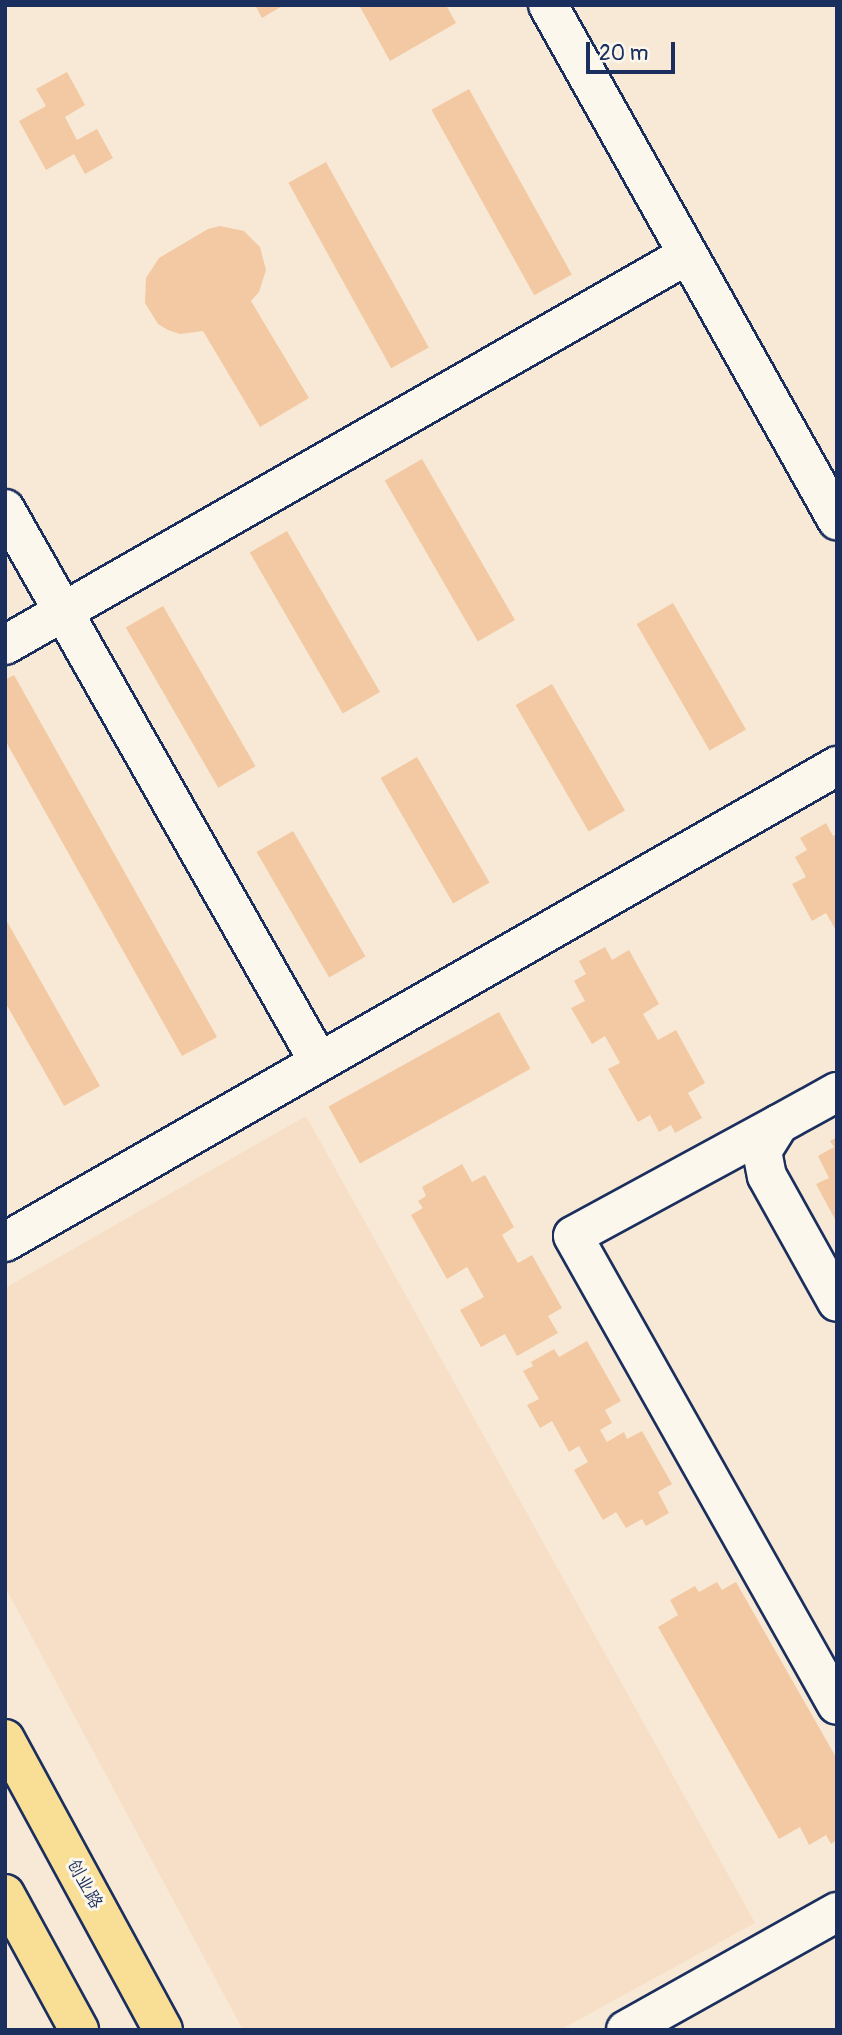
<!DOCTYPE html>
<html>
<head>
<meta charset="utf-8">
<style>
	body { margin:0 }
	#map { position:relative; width:842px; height:2035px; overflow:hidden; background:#f8e9d6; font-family:Pangolin,"LXGW WenKai TC",sans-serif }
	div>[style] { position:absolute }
	.built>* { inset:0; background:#f6dfc6 }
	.building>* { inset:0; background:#f2c9a2; transform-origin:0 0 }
	.roads { filter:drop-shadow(2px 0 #1b2f5e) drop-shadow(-2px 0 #1b2f5e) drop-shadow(0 2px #1b2f5e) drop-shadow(0 -2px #1b2f5e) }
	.minor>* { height:38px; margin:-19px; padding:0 19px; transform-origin:19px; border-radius:19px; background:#fbf7ec }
	.major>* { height:38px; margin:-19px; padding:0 19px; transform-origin:19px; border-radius:19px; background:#f9df96 }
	span { translate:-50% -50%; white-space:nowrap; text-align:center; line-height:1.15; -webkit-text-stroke:6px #fbf7ec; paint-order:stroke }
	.street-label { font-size:18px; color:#1b2f5e }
	.frame { position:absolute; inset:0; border:7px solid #1b2f5e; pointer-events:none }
	.scale { position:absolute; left:586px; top:42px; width:89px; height:32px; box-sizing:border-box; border:4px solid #1b2f5e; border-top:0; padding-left:9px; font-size:21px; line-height:24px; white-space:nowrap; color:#1b2f5e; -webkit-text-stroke:5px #fbf7ec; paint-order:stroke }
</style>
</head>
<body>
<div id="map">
	<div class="built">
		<i style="clip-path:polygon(306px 1116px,755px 1923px,560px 2030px,243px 2030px,5px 1587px,5px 1288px)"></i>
	</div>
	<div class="building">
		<i style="clip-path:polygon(255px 5px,284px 5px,262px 18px)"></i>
		<i style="clip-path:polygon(359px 5px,446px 5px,456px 23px,390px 61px)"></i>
		<i style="clip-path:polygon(67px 72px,85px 105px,65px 117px,77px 140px,97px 129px,113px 158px,85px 174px,74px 154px,46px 170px,19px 121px,46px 106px,36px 89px)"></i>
		<i style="left:469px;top:89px;width:212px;height:43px;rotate:61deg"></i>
		<i style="left:326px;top:162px;width:212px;height:43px;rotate:61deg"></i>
		<i style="clip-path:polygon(220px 226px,244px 231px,260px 247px,266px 270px,259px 292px,251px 301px,309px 398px,260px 427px,203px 331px,180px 334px,168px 330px,158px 324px,145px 303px,146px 278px,159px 258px,208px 229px)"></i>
		<i style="left:422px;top:459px;width:186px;height:43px;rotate:60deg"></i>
		<i style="left:287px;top:531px;width:186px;height:43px;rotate:60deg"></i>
		<i style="left:673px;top:603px;width:146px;height:42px;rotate:60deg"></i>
		<i style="left:163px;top:606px;width:185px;height:43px;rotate:60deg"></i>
		<i style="clip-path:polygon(14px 675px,217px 1037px,182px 1056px,5px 740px,5px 680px)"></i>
		<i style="left:552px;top:684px;width:146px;height:42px;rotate:60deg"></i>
		<i style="left:417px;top:757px;width:145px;height:42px;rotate:60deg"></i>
		<i style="clip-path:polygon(826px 823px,833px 836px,837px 834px,837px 932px,826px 913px,812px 921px,792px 884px,806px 877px,795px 857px,807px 850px,800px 838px)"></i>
		<i style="left:293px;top:831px;width:145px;height:42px;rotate:60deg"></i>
		<i style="clip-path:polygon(5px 918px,100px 1086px,64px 1106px,5px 1002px)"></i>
		<i style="clip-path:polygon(605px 947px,612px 960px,629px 950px,659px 1004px,643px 1014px,658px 1040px,676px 1030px,705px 1083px,688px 1093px,702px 1118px,675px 1133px,671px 1125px,659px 1132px,650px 1115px,638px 1122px,608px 1069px,620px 1063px,605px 1036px,592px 1044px,571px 1008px,585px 1001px,574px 981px,586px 974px,579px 961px)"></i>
		<i style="left:499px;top:1012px;width:65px;height:195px;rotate:61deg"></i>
		<i style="clip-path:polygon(837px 1137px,837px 1223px,816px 1184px,829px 1178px,818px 1156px,834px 1147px,830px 1141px)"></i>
		<i style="clip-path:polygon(462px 1164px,472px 1182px,485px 1175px,514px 1227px,502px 1235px,518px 1263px,532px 1255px,562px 1308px,548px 1316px,558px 1333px,517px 1356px,505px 1334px,481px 1347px,460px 1310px,484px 1297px,467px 1267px,447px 1279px,411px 1215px,423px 1208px,418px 1201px,426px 1196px,422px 1187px)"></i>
		<i style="clip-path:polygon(587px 1341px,621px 1401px,605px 1410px,612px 1423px,600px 1430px,607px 1442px,624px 1432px,627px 1439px,642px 1431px,672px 1484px,658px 1492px,669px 1513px,646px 1526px,642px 1519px,626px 1528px,616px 1512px,603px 1520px,574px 1470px,588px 1462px,579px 1446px,569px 1452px,552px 1421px,540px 1428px,527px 1405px,539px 1399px,523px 1371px,533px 1366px,531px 1362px,554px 1349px,559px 1357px)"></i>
		<i style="clip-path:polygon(717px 1582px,722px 1590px,736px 1582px,837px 1759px,837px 1840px,831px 1844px,826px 1835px,809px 1845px,800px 1827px,779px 1839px,658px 1627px,678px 1615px,670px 1600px,695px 1586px,699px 1592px)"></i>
	</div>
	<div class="roads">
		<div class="minor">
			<i style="left:548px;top:5px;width:591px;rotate:60.7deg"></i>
			<i style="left:5px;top:509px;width:636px;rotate:60.41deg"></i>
			<i style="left:5px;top:645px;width:786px;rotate:-29.76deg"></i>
			<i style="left:837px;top:1092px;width:66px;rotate:151.1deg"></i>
			<i style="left:779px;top:1124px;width:32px;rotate:122deg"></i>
			<i style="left:762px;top:1151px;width:25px;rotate:79deg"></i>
			<i style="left:767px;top:1176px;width:144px;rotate:60.9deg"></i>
			<i style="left:779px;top:1124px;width:234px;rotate:151.5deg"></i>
			<i style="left:573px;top:1236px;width:538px;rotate:60.62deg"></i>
			<i style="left:5px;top:1242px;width:959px;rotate:-29.77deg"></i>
			<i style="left:626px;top:2030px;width:242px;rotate:-29.2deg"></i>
		</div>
		<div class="major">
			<i style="left:5px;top:1739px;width:331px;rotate:61.5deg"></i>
			<i style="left:5px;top:1894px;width:155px;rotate:61.4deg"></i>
		</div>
	</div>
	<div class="street-label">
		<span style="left:84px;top:1884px;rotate:61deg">创业路</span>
	</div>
	<div class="frame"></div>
	<div class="scale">20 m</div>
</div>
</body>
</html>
